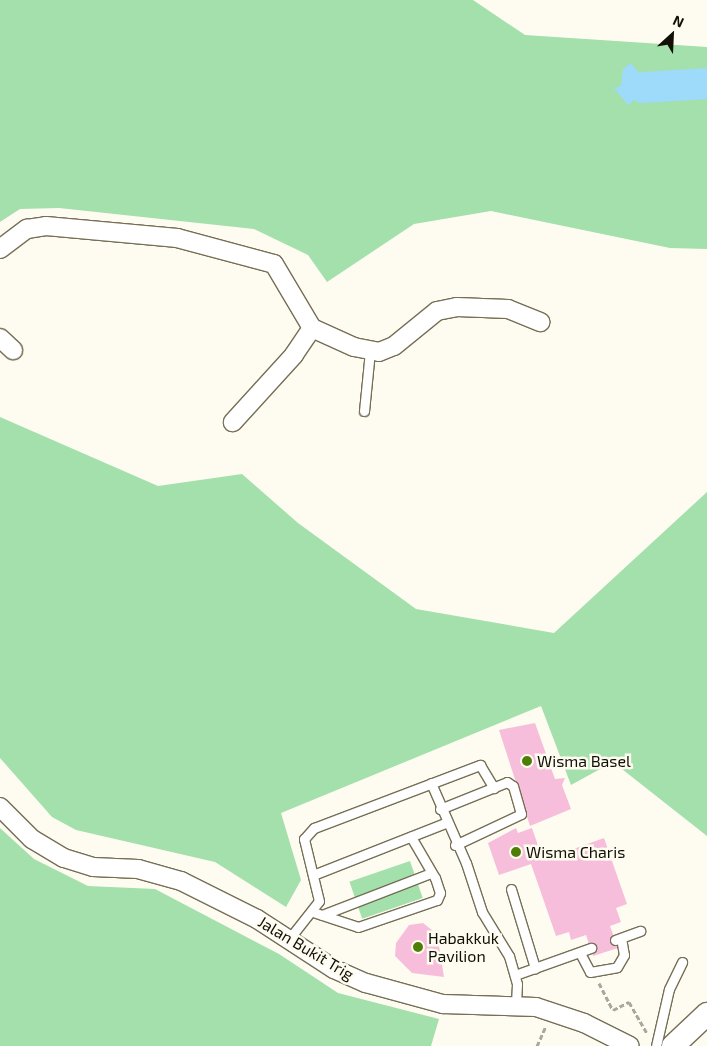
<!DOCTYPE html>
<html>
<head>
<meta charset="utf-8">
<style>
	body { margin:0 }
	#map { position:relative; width:707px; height:1046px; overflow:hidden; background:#fefcf0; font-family:"Exo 2",sans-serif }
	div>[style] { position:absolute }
	.green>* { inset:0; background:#a3e0ab; transform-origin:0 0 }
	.water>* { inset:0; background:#9edafa }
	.river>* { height:31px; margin:-15.5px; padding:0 15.5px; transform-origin:15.5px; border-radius:15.5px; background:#9edafa }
	.building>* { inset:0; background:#f7bedc }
	.path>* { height:3px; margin-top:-1.5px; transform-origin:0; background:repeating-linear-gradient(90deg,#a9a79c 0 5px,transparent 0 7.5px) }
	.roads { filter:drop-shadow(1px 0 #756f55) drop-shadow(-1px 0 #756f55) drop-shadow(0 1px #756f55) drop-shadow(0 -1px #756f55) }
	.service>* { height:9px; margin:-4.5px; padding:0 4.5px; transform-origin:4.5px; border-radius:4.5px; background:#fff }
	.minor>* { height:18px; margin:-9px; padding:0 9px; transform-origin:9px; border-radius:9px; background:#fff }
	.tertiary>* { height:22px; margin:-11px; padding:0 11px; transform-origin:11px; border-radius:11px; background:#fff }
	.dots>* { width:14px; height:14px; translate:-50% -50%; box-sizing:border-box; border:2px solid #fefcf0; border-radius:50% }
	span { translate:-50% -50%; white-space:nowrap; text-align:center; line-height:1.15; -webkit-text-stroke:5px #fefcf0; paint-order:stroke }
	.poi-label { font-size:16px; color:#121006 }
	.left { translate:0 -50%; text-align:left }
	.street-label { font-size:16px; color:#121006 }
	.north { position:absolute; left:647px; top:10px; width:50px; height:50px; -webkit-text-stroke:4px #fefcf0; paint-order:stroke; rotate:25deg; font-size:14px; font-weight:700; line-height:20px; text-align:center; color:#121006 }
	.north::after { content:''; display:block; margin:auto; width:18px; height:22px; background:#121006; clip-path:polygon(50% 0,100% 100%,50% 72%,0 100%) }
</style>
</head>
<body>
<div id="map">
	<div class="green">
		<i style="clip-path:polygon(0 0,473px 0,525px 35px,707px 47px,707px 249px,670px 248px,491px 211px,414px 224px,327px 282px,308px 255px,254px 229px,59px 208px,20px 209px,0 222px)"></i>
		<i style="clip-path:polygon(0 417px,158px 486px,242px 474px,298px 523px,416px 609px,554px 633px,707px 492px,707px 836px,613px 762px,571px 785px,541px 706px,281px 813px,301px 880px,286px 907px,215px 862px,76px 830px,52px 817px,0 758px)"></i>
		<i style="clip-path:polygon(0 828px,34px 859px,88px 886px,155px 889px,279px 954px,338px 993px,439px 1019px,431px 1046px,0 1046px)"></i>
		<i style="left:410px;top:861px;width:39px;height:64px;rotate:71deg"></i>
	</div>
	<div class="water">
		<i style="clip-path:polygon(631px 63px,644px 80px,640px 95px,628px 105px,614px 88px,621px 86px,623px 69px)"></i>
	</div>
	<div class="river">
		<i style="left:643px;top:87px;width:64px;rotate:-3.6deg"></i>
	</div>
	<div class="building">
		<i style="clip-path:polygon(535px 723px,555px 779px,565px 778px,562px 785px,571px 809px,530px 826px,499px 730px)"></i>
		<i style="clip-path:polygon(516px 828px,518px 833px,532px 828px,543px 860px,604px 838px,627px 904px,616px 908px,621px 922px,610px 926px,618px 948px,593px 956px,586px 935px,571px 940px,569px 932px,556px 936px,531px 864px,499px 875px,488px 843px)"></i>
		<i style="clip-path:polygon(423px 923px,437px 934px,444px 977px,412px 973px,395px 956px,396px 943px,409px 925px)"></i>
	</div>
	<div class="path">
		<i style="left:599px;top:983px;width:30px;rotate:63deg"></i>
		<i style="left:613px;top:1010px;width:18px;rotate:-27deg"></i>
		<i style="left:629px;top:1002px;width:36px;rotate:60deg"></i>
		<i style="left:537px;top:1046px;width:22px;rotate:-66deg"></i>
	</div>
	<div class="roads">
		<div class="service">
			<i style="left:364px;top:411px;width:60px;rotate:-84.3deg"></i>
			<i style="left:431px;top:783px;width:87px;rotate:66.4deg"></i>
			<i style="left:466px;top:863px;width:52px;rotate:71.9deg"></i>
			<i style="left:482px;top:912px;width:52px;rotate:58.5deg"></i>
			<i style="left:509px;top:956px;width:29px;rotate:74deg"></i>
			<i style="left:517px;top:984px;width:22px;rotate:93deg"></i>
			<i style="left:440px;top:809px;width:72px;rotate:-21.9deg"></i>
			<i style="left:507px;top:782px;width:7px;rotate:34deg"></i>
			<i style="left:513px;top:786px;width:29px;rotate:74deg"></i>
			<i style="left:521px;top:814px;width:73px;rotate:154.8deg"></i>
			<i style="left:313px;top:875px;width:142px;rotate:-21.5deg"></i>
			<i style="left:511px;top:889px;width:83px;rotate:73.1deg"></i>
			<i style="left:313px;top:912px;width:47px;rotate:18.4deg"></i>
			<i style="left:358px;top:927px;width:83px;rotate:-18.9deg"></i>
			<i style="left:437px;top:900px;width:8px;rotate:-67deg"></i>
			<i style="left:440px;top:893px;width:16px;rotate:-108deg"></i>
			<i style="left:435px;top:878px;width:48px;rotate:-120.3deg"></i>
			<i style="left:322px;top:915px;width:117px;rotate:-21.1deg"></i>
			<i style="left:289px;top:939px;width:48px;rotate:-51.7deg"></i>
			<i style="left:319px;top:901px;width:64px;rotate:-103.6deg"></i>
			<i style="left:304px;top:839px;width:15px;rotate:-48deg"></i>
			<i style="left:314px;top:828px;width:178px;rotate:-20.8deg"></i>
			<i style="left:480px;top:765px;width:27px;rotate:59deg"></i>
			<i style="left:615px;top:940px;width:27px;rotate:-20deg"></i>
			<i style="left:580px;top:953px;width:21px;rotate:62deg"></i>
			<i style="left:590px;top:972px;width:27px;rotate:-10deg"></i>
			<i style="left:617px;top:967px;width:14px;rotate:-60deg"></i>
			<i style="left:624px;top:955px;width:17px;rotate:-100deg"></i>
			<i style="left:515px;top:975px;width:81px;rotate:-19.6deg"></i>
			<i style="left:656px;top:1046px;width:58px;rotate:-77.2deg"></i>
			<i style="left:669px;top:989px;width:30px;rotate:-64deg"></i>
		</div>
		<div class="minor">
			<i style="left:0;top:249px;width:34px;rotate:-37deg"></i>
			<i style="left:27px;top:229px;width:19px;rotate:-9deg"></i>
			<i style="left:46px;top:226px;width:132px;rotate:5.2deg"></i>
			<i style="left:177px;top:238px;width:100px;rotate:15deg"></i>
			<i style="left:274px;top:264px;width:74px;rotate:59.3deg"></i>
			<i style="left:312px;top:328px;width:32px;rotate:124deg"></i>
			<i style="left:294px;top:355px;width:91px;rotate:132.3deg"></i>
			<i style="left:312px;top:328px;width:46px;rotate:24.3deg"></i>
			<i style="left:354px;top:347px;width:25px;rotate:11deg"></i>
			<i style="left:379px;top:352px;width:16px;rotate:-22deg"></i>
			<i style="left:394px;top:346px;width:55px;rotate:-39.1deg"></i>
			<i style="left:437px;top:311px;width:20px;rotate:-11deg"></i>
			<i style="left:457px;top:307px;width:51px;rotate:2.2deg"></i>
			<i style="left:508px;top:309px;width:35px;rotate:22deg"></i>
			<i style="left:0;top:338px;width:18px;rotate:43deg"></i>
			<i style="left:0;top:807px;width:45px;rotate:45deg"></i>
			<i style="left:32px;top:839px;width:37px;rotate:31deg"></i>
			<i style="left:64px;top:858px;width:30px;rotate:17deg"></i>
			<i style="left:93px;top:867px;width:45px;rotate:2.5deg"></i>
			<i style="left:138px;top:869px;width:45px;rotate:15.6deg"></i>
			<i style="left:181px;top:881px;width:85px;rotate:26.6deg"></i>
			<i style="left:257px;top:919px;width:92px;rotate:33deg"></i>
			<i style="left:334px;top:969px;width:35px;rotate:24deg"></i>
			<i style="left:366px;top:983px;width:80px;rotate:15.3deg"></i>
			<i style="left:443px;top:1004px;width:93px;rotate:1.8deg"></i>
			<i style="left:536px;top:1007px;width:51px;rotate:18.4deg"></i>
			<i style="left:584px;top:1023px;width:51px;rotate:26.6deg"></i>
		</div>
		<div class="tertiary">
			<i style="left:673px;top:1046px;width:47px;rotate:-43.3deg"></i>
		</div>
	</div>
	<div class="dots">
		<i style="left:527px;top:761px;background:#4f7e07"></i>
		<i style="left:516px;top:852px;background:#4f7e07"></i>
		<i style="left:418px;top:947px;background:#4f7e07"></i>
	</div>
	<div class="poi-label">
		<span class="left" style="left:537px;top:761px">Wisma Basel</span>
		<span class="left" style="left:526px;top:852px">Wisma Charis</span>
		<span class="left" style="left:428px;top:947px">Habakkuk<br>Pavilion</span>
	</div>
	<div class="street-label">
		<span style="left:306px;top:948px;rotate:31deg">Jalan Bukit Trig</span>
	</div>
	<div class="north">N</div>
</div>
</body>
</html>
